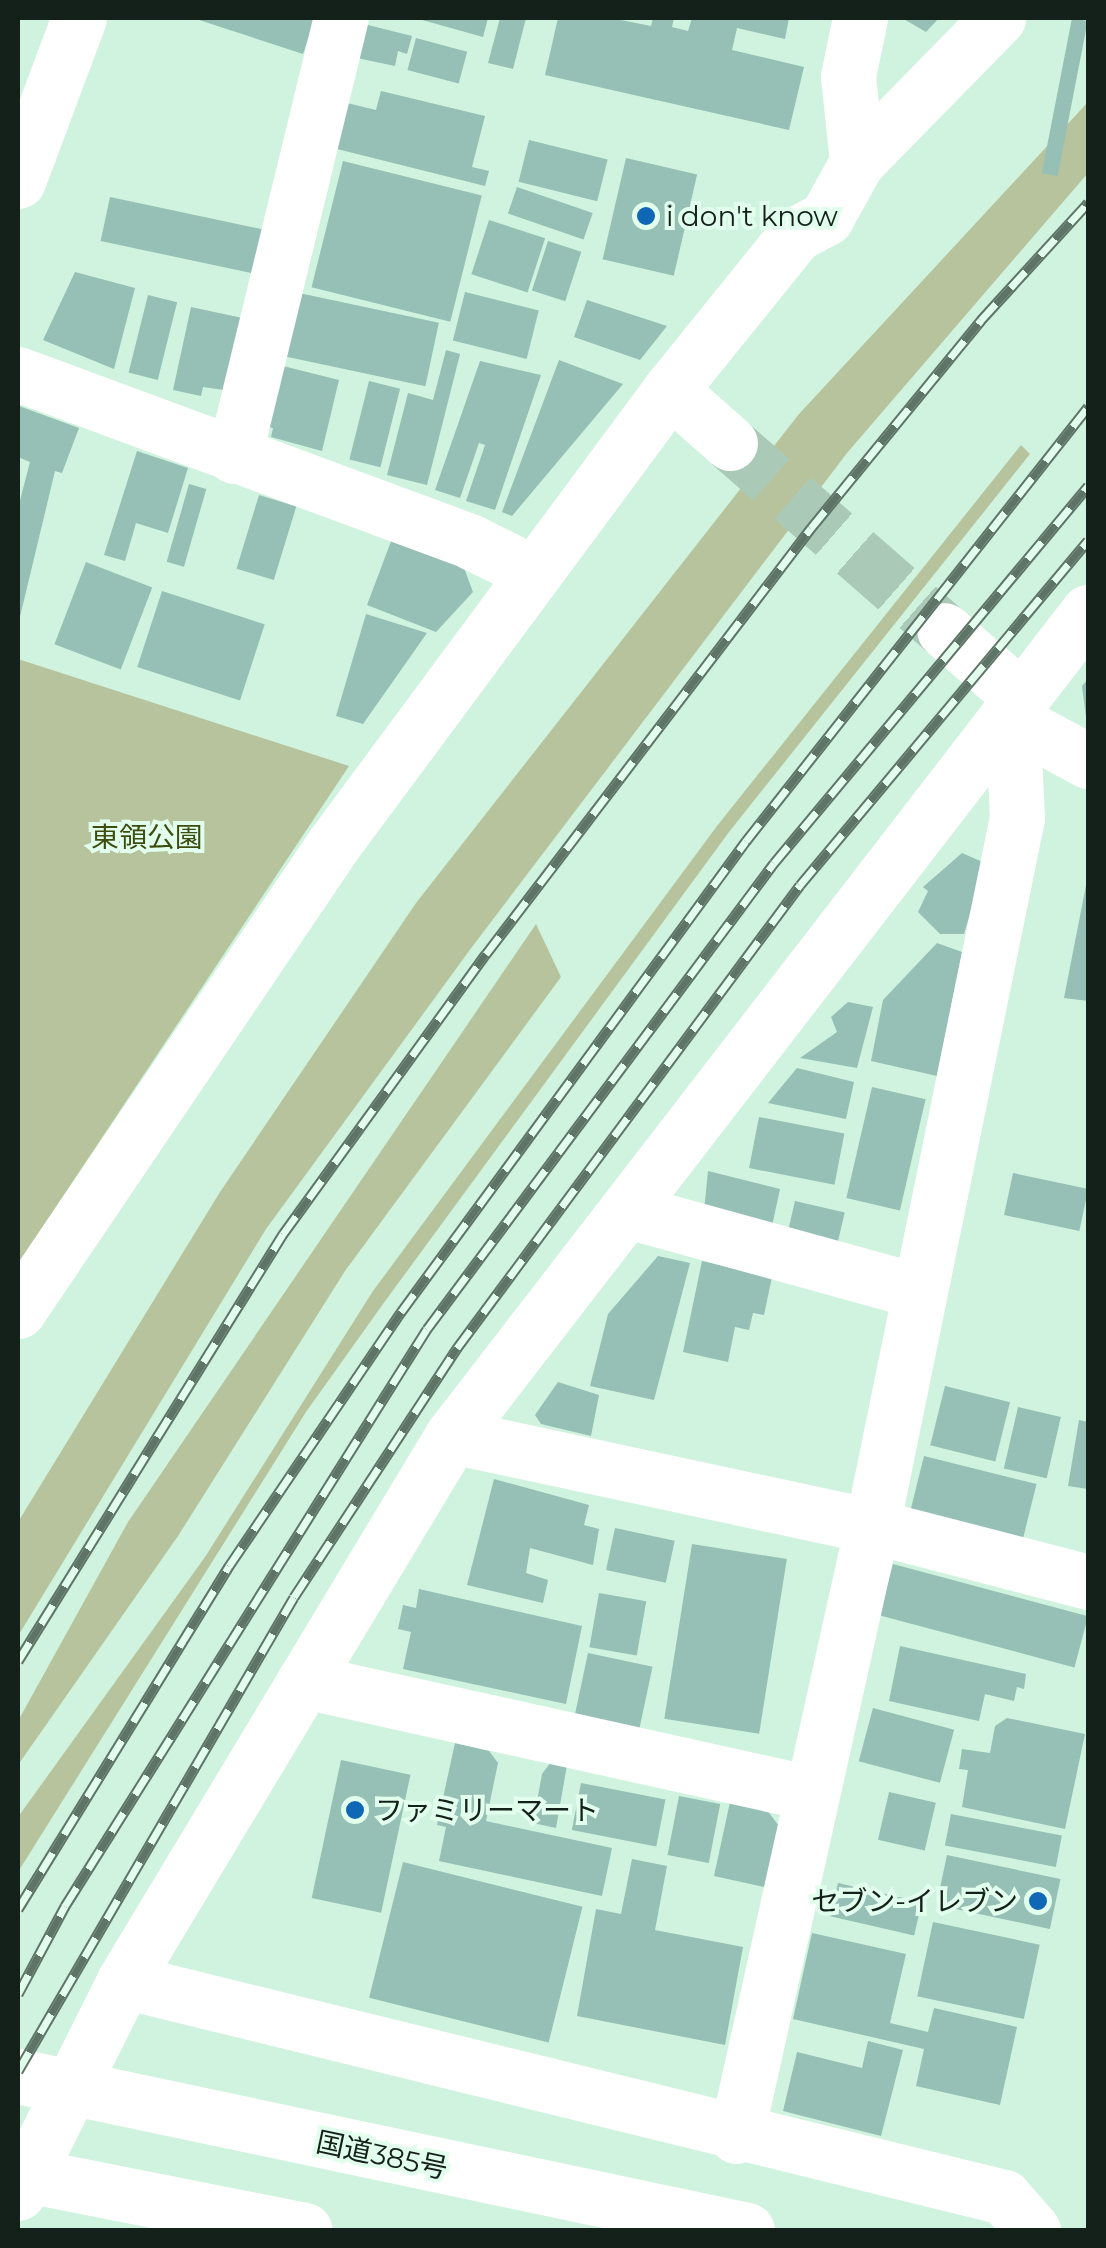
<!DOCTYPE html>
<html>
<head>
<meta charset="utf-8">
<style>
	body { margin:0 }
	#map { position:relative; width:1106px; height:2248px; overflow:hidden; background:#cff3de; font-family:Montserrat,"Noto Sans JP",sans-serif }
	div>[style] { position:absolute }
	.green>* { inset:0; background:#b7c39d }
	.building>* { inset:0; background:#96bfb5; transform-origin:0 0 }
	.minor-tunnel>* { height:55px; margin-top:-27.5px; transform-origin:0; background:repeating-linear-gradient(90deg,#aac9b7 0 55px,transparent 0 83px) }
	.minor>* { height:55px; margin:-27.5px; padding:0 27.5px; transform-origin:27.5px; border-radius:27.5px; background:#fff }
	.highway>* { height:55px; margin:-27.5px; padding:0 27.5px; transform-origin:27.5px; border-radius:27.5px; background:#fff }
	.rail>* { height:11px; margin-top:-5.5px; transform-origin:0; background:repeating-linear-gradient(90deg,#e2feed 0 22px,#5e7467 0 44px); box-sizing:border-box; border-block:2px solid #5e7467 }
	.dots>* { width:28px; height:28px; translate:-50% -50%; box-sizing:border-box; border:5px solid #e2feed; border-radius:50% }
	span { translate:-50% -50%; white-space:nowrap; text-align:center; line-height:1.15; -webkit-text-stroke:8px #e2feed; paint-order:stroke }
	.poi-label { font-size:28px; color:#14211a }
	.left { translate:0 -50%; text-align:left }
	.right { translate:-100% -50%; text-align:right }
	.park-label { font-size:28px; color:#3d4c0f }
	.street-label { font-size:28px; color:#14211a }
	.frame { position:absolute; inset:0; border:20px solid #14211a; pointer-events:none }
</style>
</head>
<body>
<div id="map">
	<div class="green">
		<i style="clip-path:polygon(1088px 102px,1088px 173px,847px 453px,472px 947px,266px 1229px,18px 1636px,18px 1522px,220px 1192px,416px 903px,799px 414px)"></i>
		<i style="clip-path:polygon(1021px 445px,1030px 454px,729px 832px,383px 1304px,306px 1412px,18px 1872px,18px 1817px,205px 1557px,373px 1291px,717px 826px)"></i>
		<i style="clip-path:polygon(18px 659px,349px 766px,18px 1264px)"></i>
		<i style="clip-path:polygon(536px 924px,561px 977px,345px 1271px,178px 1536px,18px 1765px,18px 1721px,128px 1522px)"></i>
	</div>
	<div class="building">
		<i style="clip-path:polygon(193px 18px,315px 18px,303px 54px)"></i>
		<i style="clip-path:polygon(415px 18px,488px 18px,483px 37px)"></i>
		<i style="clip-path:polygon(500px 18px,526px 18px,513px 69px,488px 63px)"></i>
		<i style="clip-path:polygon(558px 18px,611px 18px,651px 26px,653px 18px,674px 18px,672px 27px,688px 31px,692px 18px,789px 18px,785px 39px,737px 28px,732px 50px,804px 67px,789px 130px,545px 75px)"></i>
		<i style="clip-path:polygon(902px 18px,939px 18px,926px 32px)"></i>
		<i style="left:1072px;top:18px;width:16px;height:158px;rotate:11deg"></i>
		<i style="clip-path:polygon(360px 23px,412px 36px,407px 54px,398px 51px,395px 66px,352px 57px)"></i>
		<i style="left:416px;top:38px;width:53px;height:33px;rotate:15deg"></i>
		<i style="clip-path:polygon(381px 91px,485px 116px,472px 167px,489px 171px,485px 186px,333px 148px,343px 102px,376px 110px)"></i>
		<i style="left:529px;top:140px;width:81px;height:43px;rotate:14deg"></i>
		<i style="left:626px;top:158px;width:73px;height:104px;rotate:13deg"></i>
		<i style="left:343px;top:161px;width:143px;height:130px;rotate:14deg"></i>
		<i style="left:517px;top:187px;width:80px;height:28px;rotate:19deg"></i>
		<i style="left:110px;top:197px;width:162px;height:45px;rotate:12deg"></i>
		<i style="left:489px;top:220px;width:59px;height:57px;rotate:18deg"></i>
		<i style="left:548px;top:241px;width:35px;height:52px;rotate:18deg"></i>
		<i style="clip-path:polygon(75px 272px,135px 288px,114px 369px,43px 340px)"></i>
		<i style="left:465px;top:292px;width:76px;height:50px;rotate:14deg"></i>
		<i style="left:299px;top:293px;width:143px;height:65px;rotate:12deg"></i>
		<i style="left:148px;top:295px;width:30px;height:80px;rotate:14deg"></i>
		<i style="clip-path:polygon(587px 300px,667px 326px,640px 360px,574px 337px)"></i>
		<i style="clip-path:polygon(191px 307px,247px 319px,224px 390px,203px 387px,201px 396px,173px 390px)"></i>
		<i style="clip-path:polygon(446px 350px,460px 354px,427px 485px,387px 475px,408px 393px,433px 400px)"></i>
		<i style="clip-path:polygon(559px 360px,623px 384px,512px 516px,502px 512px)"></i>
		<i style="clip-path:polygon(480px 361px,541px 375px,495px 510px,466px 501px,485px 445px,479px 443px,460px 498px,435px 490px)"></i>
		<i style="clip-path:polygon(279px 365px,339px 380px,322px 451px,271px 437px,273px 428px,264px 426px)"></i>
		<i style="left:369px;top:381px;width:32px;height:81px;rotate:14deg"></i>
		<i style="clip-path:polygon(19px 406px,79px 428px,62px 473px,55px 471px,19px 621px,18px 508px,30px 462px,18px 457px)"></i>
		<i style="clip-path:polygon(137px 451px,188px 468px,168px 533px,136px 523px,125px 561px,104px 555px)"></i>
		<i style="left:189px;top:484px;width:18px;height:81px;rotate:16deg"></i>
		<i style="left:259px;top:495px;width:39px;height:77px;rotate:17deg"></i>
		<i style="clip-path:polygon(393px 536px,463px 565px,473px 592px,436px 632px,367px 605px)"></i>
		<i style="left:86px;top:562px;width:71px;height:88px;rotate:21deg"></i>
		<i style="left:162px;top:591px;width:108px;height:80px;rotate:18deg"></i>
		<i style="clip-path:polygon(366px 614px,427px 633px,363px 724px,336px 716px)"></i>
		<i style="clip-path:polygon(1088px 679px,1088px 716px,1086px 717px,1082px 686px)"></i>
		<i style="clip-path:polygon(962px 853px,985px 863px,964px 934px,940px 934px,918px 912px,928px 891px,923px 887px)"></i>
		<i style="clip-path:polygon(1088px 875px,1088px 1001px,1064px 998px)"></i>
		<i style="clip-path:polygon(937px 943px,962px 952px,937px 1076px,871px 1061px,883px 1000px)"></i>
		<i style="clip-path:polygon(848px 1002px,873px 1007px,857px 1068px,800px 1058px,837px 1032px,831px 1017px)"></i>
		<i style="clip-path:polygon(797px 1068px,854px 1082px,846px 1119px,768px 1103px)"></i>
		<i style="left:872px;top:1087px;width:55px;height:114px;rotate:13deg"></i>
		<i style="left:759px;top:1117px;width:87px;height:52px;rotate:11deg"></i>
		<i style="clip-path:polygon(708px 1171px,780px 1189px,769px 1240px,703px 1221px)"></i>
		<i style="left:1013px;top:1173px;width:77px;height:43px;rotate:12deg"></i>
		<i style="left:795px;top:1201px;width:51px;height:36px;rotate:13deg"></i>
		<i style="clip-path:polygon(658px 1256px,690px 1263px,654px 1400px,590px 1386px,608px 1314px)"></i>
		<i style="clip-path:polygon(702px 1261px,772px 1277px,764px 1315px,753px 1313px,749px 1330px,735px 1327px,728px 1362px,683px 1352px)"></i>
		<i style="clip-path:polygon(558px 1382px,599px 1395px,591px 1436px,541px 1424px,535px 1415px)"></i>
		<i style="left:945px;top:1386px;width:67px;height:61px;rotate:14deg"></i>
		<i style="left:1018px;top:1407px;width:44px;height:63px;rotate:13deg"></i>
		<i style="clip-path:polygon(1079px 1420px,1088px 1422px,1088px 1489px,1068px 1486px)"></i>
		<i style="left:924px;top:1456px;width:116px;height:62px;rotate:14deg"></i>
		<i style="clip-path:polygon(494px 1479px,589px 1505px,584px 1525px,599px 1529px,593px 1565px,530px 1548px,526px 1573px,548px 1580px,543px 1603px,467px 1585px)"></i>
		<i style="left:615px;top:1528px;width:61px;height:43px;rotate:12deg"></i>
		<i style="left:692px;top:1544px;width:96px;height:177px;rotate:9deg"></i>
		<i style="left:893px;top:1564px;width:202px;height:53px;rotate:15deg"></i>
		<i style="clip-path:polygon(419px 1589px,582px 1626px,566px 1704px,403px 1669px,411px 1632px,398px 1629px,403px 1605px,416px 1608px)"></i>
		<i style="left:599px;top:1593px;width:48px;height:55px;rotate:10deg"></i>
		<i style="clip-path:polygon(900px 1646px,1026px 1674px,1024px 1689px,1017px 1687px,1014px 1701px,985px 1694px,979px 1721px,889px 1701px)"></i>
		<i style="left:588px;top:1653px;width:66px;height:64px;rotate:12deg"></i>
		<i style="left:873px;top:1708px;width:84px;height:55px;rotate:15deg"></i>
		<i style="clip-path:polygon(1007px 1718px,1085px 1734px,1065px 1829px,962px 1807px,968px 1770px,959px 1769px,962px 1749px,990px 1753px,995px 1726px)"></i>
		<i style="clip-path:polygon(455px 1743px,489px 1751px,498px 1763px,486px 1821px,612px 1848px,602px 1896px,439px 1861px,446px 1827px,437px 1825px)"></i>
		<i style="left:341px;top:1760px;width:71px;height:141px;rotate:12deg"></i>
		<i style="clip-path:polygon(551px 1762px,567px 1765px,556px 1828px,533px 1823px,542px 1774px)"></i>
		<i style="left:581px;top:1783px;width:86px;height:48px;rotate:11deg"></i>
		<i style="left:889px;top:1792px;width:48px;height:49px;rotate:13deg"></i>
		<i style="left:679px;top:1796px;width:42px;height:60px;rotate:11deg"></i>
		<i style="clip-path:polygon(730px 1802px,767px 1810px,781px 1829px,769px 1888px,714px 1876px)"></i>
		<i style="left:951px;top:1814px;width:113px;height:32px;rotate:11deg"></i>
		<i style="left:947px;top:1855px;width:116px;height:51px;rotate:12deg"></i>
		<i style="clip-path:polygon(632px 1859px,667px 1866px,655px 1930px,743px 1947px,725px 2045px,577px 2016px,596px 1909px,621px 1914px)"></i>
		<i style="left:403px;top:1862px;width:185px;height:140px;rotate:14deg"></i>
		<i style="left:838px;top:1883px;width:86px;height:34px;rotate:13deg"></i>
		<i style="left:933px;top:1922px;width:109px;height:76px;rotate:12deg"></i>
		<i style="clip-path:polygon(812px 1933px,906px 1954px,890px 2023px,928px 2032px,934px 2008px,1017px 2027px,1000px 2105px,916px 2086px,924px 2049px,793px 2019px)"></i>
		<i style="clip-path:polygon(868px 2041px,903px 2050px,881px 2136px,783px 2111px,797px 2052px,862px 2068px)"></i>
	</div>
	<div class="minor-tunnel">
		<i style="left:730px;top:443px;width:284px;rotate:41.1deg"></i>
	</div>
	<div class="minor">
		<i style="left:857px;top:162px;width:86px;rotate:-96deg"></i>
		<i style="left:848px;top:76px;width:59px;rotate:-78.3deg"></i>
		<i style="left:18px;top:181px;width:174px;rotate:-69.5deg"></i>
		<i style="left:18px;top:374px;width:483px;rotate:20.3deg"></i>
		<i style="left:471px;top:542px;width:68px;rotate:26.2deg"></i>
		<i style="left:670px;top:390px;width:80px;rotate:41.5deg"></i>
		<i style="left:234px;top:456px;width:451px;rotate:-76.3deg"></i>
		<i style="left:1010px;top:719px;width:89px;rotate:28.3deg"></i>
		<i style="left:628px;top:1211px;width:302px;rotate:15.4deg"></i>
		<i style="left:18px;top:1311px;width:562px;rotate:-55.94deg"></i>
		<i style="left:333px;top:845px;width:566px;rotate:-53.47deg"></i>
		<i style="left:670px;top:390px;width:201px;rotate:-51.1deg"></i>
		<i style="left:796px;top:234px;width:34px;rotate:-28deg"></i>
		<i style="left:826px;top:218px;width:64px;rotate:-61deg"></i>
		<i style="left:857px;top:162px;width:202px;rotate:-45.6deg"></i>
		<i style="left:452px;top:1436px;width:430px;rotate:12.1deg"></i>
		<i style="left:872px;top:1526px;width:223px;rotate:14.5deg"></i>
		<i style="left:304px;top:1681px;width:518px;rotate:12.48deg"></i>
		<i style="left:124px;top:1981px;width:906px;rotate:13.79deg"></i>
		<i style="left:1004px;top:2197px;width:44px;rotate:48.7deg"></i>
		<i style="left:736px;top:2136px;width:625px;rotate:-77.43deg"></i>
		<i style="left:872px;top:1526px;width:723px;rotate:-78.43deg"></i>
		<i style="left:1017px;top:818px;width:129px;rotate:-92.7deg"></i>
		<i style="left:1011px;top:689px;width:89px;rotate:-138.6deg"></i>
		<i style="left:27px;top:2175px;width:283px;rotate:11.2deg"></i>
		<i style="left:18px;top:2193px;width:237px;rotate:-63.4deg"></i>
		<i style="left:124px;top:1981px;width:636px;rotate:-58.96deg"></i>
		<i style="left:452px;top:1436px;width:1041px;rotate:-52.34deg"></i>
	</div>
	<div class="highway">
		<i style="left:18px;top:2076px;width:745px;rotate:11.93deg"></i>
	</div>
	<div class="rail">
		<i style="left:18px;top:1661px;width:503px;rotate:-58.18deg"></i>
		<i style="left:283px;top:1234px;width:346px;rotate:-54.1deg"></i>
		<i style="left:486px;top:954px;width:536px;rotate:-52.66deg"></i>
		<i style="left:811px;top:528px;width:269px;rotate:-50.7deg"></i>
		<i style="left:981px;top:320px;width:159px;rotate:-47.6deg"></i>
		<i style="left:18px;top:1909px;width:403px;rotate:-58.4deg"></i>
		<i style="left:229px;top:1566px;width:307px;rotate:-55.9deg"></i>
		<i style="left:401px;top:1312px;width:584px;rotate:-53.78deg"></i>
		<i style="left:746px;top:841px;width:553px;rotate:-51.76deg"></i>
		<i style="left:18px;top:1994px;width:100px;rotate:-61.9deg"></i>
		<i style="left:65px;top:1906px;width:681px;rotate:-57.9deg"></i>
		<i style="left:427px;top:1329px;width:581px;rotate:-53.33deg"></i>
		<i style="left:774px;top:863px;width:491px;rotate:-50.2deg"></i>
		<i style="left:18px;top:2071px;width:548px;rotate:-59.79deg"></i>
		<i style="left:294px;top:1597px;width:298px;rotate:-56.8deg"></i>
		<i style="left:457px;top:1348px;width:576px;rotate:-53.47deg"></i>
		<i style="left:800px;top:885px;width:449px;rotate:-50.1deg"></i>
	</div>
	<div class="dots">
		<i style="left:646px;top:216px;background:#0f67b5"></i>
		<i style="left:355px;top:1810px;background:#0f67b5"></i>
		<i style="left:1038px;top:1901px;background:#0f67b5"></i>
	</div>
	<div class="poi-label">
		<span class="left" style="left:666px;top:216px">i don't know</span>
		<span class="left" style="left:375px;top:1810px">ファミリーマート</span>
		<span class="right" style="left:1018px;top:1901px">セブン-イレブン</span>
	</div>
	<div class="park-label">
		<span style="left:147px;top:837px">東領公園</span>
	</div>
	<div class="street-label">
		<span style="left:382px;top:2155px;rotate:12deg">国道385号</span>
	</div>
	<div class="frame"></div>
</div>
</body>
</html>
